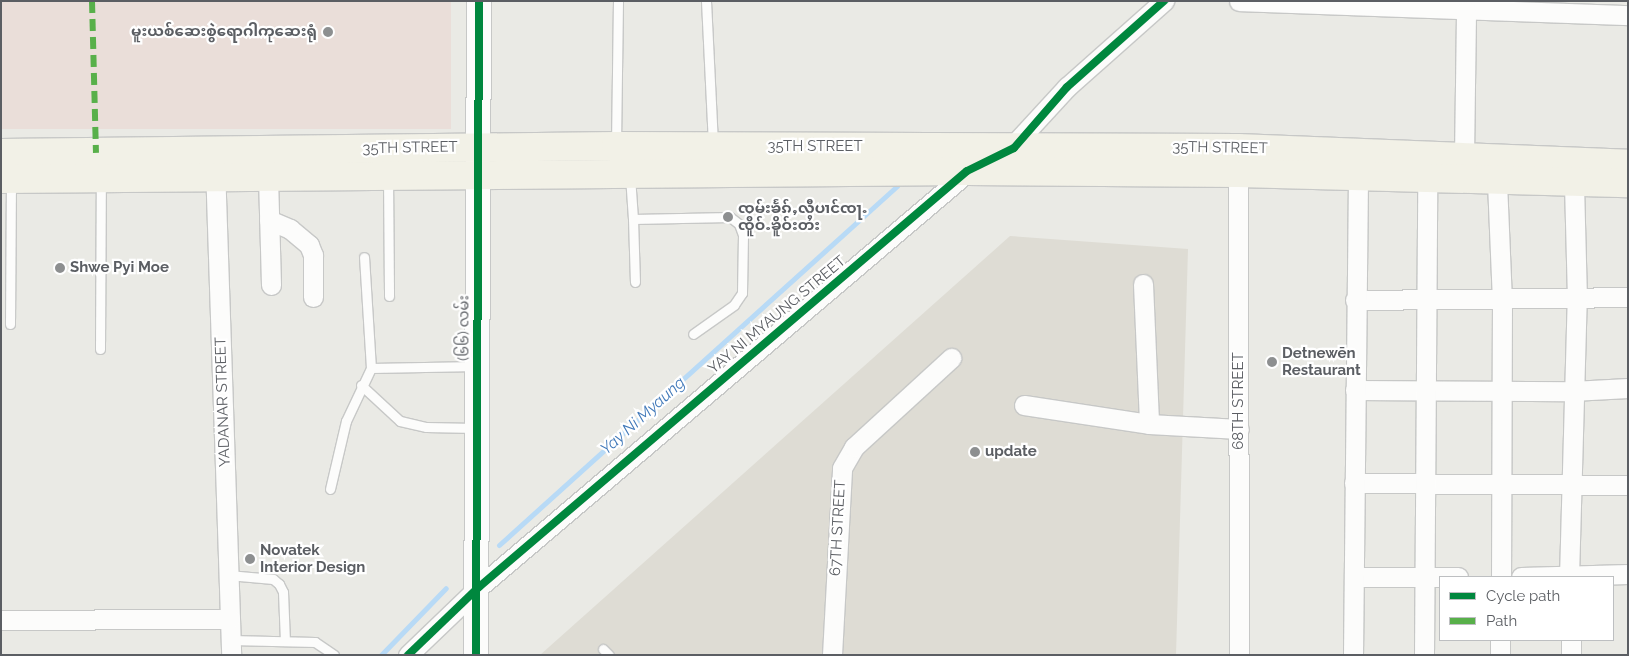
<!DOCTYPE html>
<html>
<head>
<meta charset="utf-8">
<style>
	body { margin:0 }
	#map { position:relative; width:1629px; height:656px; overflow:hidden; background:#eaeae5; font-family:Raleway,"Noto Sans Myanmar",sans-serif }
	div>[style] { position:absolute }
	.education>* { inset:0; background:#dedcd4 }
	.medical>* { inset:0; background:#eaded9; transform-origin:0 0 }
	.stream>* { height:5px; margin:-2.5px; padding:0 2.5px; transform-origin:2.5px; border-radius:2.5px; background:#b8daf6 }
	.roads { filter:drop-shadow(1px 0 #c7c8c7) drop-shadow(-1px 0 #c7c8c7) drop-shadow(0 1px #c7c8c7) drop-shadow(0 -1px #c7c8c7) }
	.service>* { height:9px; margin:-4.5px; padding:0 4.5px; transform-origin:4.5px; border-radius:4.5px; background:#fcfcfb }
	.minor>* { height:19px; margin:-9.5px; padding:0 9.5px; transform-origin:9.5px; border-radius:9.5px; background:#fcfcfb }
	.tertiary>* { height:24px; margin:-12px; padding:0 12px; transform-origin:12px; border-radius:12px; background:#fcfcfb }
	.primary>* { height:28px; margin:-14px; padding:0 14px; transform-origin:14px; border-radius:14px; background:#f2f1e7 }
	.quiet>* { height:6px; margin-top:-3px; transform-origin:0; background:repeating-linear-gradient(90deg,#58b04a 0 12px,transparent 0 18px) }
	.cycleway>* { height:8px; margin:-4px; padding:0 4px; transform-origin:4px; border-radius:4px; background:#00873e }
	.dots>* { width:14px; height:14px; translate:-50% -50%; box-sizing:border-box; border:2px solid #fff; border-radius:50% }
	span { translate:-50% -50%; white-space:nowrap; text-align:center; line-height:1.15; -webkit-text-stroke:4.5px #fff; paint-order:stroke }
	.poi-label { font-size:15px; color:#5b5e63; font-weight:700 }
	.right { translate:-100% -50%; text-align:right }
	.left { translate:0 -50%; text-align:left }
	.street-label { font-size:15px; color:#5b5e63 }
	.water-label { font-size:16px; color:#4179b9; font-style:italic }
	.frame { position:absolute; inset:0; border:2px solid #5b5e63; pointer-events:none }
	.legend { position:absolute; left:1439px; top:576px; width:175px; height:65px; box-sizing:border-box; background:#fff; border:1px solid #bdbfc1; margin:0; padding:6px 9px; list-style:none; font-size:15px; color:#5b5e63 }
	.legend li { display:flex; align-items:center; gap:10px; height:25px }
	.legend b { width:25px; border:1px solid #bdbfc1 }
</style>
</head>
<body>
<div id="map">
	<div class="education">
		<i style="clip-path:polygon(1010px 236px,1188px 249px,1176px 655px,540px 655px)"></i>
	</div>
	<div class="medical">
		<i style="left:1px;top:1px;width:450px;height:128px"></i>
	</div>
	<div class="stream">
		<i style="left:499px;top:545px;width:536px;rotate:-42.05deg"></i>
		<i style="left:381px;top:655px;width:93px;rotate:-45.9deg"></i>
	</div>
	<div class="roads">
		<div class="service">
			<i style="left:706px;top:1px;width:143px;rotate:87.2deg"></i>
			<i style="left:616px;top:144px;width:143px;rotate:-89.2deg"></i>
			<i style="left:630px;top:176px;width:43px;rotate:86deg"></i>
			<i style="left:633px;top:219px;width:97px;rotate:-1.2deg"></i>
			<i style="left:730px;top:217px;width:11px;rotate:38deg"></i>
			<i style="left:739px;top:224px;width:12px;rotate:70deg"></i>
			<i style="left:743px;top:235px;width:58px;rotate:91deg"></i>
			<i style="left:742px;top:293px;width:14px;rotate:124deg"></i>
			<i style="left:734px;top:305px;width:50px;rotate:144.7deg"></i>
			<i style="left:388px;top:177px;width:119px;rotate:89.5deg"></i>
			<i style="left:633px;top:219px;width:63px;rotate:88.2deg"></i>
			<i style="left:10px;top:324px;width:142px;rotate:-89.6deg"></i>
			<i style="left:100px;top:349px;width:168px;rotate:-89.7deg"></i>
			<i style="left:371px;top:368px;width:107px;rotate:-1.1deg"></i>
			<i style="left:361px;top:385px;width:53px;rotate:42.7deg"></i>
			<i style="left:400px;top:421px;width:27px;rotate:13deg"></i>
			<i style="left:426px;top:427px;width:49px;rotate:1.2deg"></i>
			<i style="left:330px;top:489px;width:70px;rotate:-76.8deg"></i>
			<i style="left:346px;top:421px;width:59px;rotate:-64.7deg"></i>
			<i style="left:371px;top:368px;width:111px;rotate:-93.6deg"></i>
			<i style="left:228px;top:575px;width:45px;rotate:5.1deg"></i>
			<i style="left:273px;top:579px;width:8px;rotate:40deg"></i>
			<i style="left:279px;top:584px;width:9px;rotate:63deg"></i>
			<i style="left:283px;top:592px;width:49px;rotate:87.7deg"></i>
			<i style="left:230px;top:640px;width:85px;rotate:1.3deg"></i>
			<i style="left:315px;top:642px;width:23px;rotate:34deg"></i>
			<i style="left:603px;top:649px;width:8px;rotate:45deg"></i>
		</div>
		<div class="minor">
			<i style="left:1239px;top:1px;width:389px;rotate:2.1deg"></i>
			<i style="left:1009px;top:150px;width:86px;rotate:-47.4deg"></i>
			<i style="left:1067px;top:87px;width:130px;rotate:-41.6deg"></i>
			<i style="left:1464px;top:157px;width:146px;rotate:-89.2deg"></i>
			<i style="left:1238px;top:161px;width:494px;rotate:89.9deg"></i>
			<i style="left:215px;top:166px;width:489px;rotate:88.1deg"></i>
			<i style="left:268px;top:177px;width:108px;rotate:88.4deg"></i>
			<i style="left:1497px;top:182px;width:117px;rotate:87.6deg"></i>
			<i style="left:1502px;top:299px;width:278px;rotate:90.2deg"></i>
			<i style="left:269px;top:220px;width:23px;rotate:23deg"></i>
			<i style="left:290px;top:229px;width:25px;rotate:40deg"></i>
			<i style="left:309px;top:245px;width:11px;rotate:68deg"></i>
			<i style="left:313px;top:255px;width:42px;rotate:90deg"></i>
			<i style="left:1143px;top:284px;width:140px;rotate:87.5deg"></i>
			<i style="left:1355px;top:300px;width:273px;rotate:-0.6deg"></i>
			<i style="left:1355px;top:390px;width:217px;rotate:0.3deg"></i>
			<i style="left:1572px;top:391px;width:56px;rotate:-3.1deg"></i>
			<i style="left:1024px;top:405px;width:126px;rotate:8.6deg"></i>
			<i style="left:1149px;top:424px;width:90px;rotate:3.2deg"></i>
			<i style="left:1354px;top:483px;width:274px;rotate:0.4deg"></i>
			<i style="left:1354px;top:577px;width:104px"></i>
			<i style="left:1521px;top:577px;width:107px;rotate:-1.6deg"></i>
			<i style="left:1569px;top:577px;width:278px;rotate:-88.4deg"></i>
			<i style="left:1577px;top:299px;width:115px;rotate:-91.5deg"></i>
			<i style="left:1px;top:620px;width:229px;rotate:-0.3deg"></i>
			<i style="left:1571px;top:640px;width:15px;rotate:90deg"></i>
			<i style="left:408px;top:655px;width:98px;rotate:-43.8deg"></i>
			<i style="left:479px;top:587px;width:646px;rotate:-40.35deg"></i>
			<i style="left:832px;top:655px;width:187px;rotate:-86.9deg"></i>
			<i style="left:842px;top:468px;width:24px;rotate:-60deg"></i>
			<i style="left:854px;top:447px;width:132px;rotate:-42.5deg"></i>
			<i style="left:1353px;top:655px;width:478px;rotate:-89.4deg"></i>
			<i style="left:1424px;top:655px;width:476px;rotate:-89.6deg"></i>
			<i style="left:1500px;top:655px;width:15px;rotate:-90deg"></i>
		</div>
		<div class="tertiary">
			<i style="left:476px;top:655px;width:654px;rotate:-89.74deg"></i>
		</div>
		<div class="primary">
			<i style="left:1px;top:153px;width:615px;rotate:-0.65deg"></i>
			<i style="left:616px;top:146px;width:622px;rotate:0.18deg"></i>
			<i style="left:1238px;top:148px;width:390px;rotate:2.3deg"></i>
			<i style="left:1px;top:179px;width:966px;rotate:-0.47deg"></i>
			<i style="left:967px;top:171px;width:271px;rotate:0.4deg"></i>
			<i style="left:1238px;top:173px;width:390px;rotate:1.5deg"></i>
		</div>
	</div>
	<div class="quiet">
		<i style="left:92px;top:1px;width:152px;rotate:88.5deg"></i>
	</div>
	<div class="cycleway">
		<i style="left:408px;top:655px;width:98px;rotate:-43.8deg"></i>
		<i style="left:479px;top:587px;width:641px;rotate:-40.45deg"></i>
		<i style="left:967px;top:171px;width:52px;rotate:-26.1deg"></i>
		<i style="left:1014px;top:148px;width:81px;rotate:-49deg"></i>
		<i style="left:1067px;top:87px;width:130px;rotate:-41.6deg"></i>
		<i style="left:476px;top:655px;width:654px;rotate:-89.74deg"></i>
	</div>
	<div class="dots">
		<i style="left:328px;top:32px;background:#8d8f90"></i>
		<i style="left:728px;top:217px;background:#8d8f90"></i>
		<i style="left:60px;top:268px;background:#8d8f90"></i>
		<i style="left:1272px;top:362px;background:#8d8f90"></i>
		<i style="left:975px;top:452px;background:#8d8f90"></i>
		<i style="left:250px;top:559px;background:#8d8f90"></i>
	</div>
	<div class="poi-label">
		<span class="right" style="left:317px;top:32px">မူးယစ်ဆေးစွဲရောဂါကုဆေးရုံ</span>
		<span class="left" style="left:738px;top:217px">ၸုမ်းၶႅၵ်ႇလီပၢင်ၸႃႉ<br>ၸိူဝ်ႉၶိူဝ်းတႆး</span>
		<span class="left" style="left:70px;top:268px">Shwe Pyi Moe</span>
		<span class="left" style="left:1282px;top:362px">Detnewēn<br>Restaurant</span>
		<span class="left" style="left:985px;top:452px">update</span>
		<span class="left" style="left:260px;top:559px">Novatek<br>Interior Design</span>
	</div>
	<div class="street-label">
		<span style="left:815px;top:147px">35TH STREET</span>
		<span style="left:410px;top:148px;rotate:-1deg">35TH STREET</span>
		<span style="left:1220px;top:148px;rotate:1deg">35TH STREET</span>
		<span style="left:777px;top:315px;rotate:-40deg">YAY NI MYAUNG STREET</span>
		<span style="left:464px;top:328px;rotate:-90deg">(၆၆) လမ်း</span>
		<span style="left:1239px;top:401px;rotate:-90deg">68TH STREET</span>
		<span style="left:223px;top:402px;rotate:-92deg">YADANAR STREET</span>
		<span style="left:838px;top:528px;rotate:-87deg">67TH STREET</span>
	</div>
	<div class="water-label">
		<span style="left:643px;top:416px;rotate:-42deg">Yay Ni Myaung</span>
	</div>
	<div class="frame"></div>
	<ul class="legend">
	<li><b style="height:6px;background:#00873e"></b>Cycle path</li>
	<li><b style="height:6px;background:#58b04a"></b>Path</li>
	</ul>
</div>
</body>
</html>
